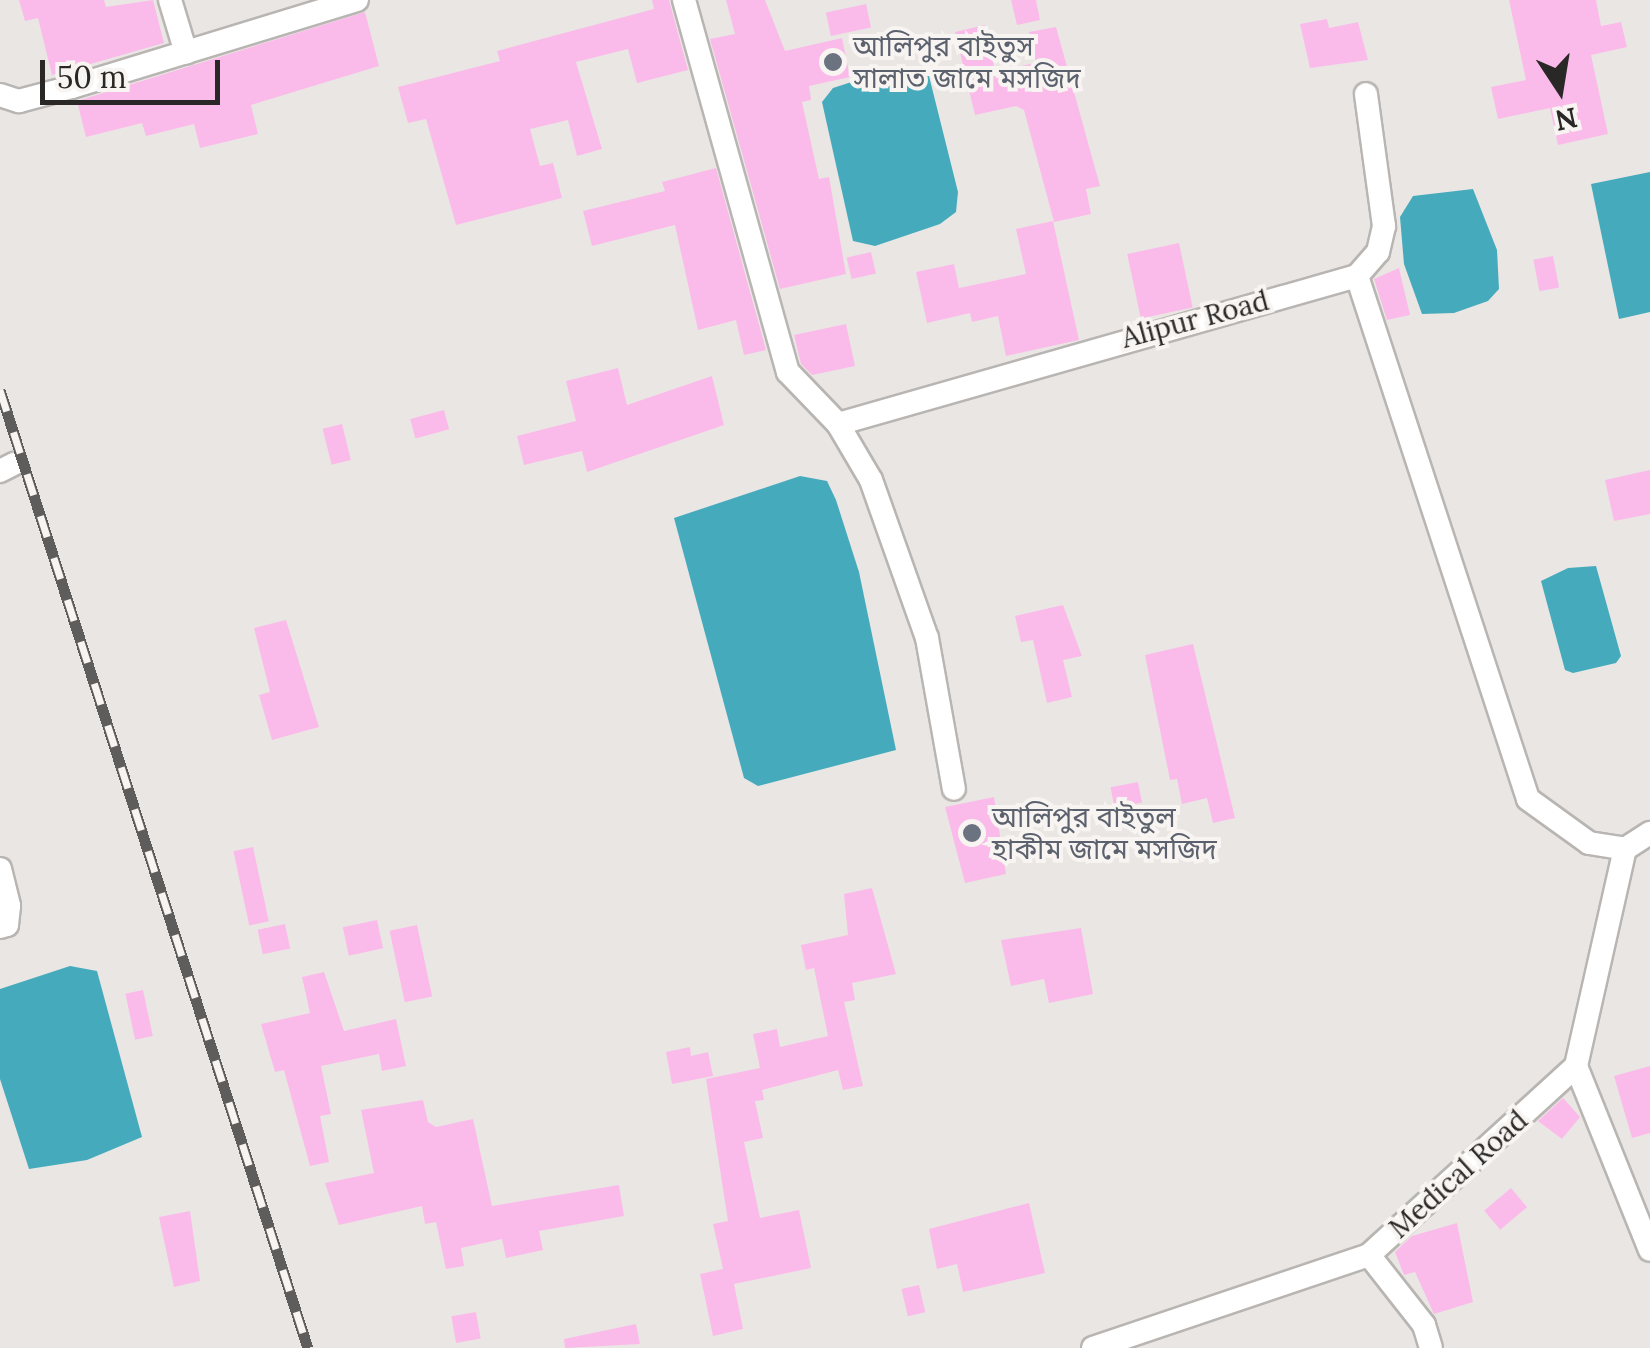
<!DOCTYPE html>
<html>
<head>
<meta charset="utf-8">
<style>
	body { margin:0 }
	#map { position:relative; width:1650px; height:1348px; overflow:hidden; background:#eae6e4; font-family:Lora,"Noto Sans Bengali",serif }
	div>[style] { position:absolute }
	.water>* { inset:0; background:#45abbc }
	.building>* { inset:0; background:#fbbbea; transform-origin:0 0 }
	.roads { filter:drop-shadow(2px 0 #b8b5b2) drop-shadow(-2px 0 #b8b5b2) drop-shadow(0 2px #b8b5b2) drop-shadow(0 -2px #b8b5b2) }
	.minor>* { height:22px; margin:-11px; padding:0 11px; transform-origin:11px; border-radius:11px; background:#fff }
	.rail>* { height:11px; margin-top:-5.5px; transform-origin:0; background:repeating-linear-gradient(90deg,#f8f4f1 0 22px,#5f5d5c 0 44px); box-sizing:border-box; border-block:2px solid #5f5d5c }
	.dots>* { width:28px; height:28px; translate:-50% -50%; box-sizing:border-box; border:5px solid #f8f4f1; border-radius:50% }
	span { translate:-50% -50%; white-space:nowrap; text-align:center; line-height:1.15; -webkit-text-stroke:8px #f8f4f1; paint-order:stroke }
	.worship-label { font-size:28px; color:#5b616d }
	.left { translate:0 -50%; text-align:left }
	.street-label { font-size:28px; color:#292827 }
	.north { position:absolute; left:1510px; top:40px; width:100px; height:100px; -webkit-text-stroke:8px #f8f4f1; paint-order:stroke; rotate:168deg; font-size:28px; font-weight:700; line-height:40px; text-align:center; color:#292827 }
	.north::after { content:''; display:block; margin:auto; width:35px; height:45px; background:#292827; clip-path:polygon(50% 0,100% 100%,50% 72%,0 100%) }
	.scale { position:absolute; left:40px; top:60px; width:180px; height:45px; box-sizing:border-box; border:5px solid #292827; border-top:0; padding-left:12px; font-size:30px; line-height:35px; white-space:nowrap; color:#292827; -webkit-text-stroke:8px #f8f4f1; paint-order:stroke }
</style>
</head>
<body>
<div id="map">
	<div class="water">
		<i style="clip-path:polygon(873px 75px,929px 76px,958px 192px,956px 212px,940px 224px,875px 246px,853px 241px,822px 102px,833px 88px)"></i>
		<i style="clip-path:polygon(1650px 172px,1650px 312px,1619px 319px,1591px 184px)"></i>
		<i style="clip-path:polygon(1473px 189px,1497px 250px,1499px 289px,1488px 301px,1454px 313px,1422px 314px,1404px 264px,1400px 217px,1413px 196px)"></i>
		<i style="clip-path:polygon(800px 476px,827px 481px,836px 500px,859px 572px,896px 750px,758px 786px,744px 778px,674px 518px)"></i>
		<i style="clip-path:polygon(1596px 566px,1621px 656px,1616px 663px,1573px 673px,1565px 670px,1541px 581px,1568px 568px)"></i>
		<i style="clip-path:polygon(70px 966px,97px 971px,142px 1137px,87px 1160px,29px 1169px,0 1079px,0 989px)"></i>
	</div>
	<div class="building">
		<i style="clip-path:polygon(19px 0,104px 0,106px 7px,153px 0,164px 43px,52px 75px,38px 18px,25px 21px)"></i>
		<i style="clip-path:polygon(652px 0,669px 0,688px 70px,637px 83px,628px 49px,576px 62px,602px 149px,577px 156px,568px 120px,530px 129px,540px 166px,553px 163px,562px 198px,456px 225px,426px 119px,408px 123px,398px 87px,500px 61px,497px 51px,654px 9px)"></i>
		<i style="clip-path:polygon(726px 0,765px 0,785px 51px,842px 38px,850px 77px,809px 86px,811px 100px,802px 102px,819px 179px,829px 177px,846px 274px,780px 289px,710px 39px,735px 34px)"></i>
		<i style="clip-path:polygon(1011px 0,1036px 0,1040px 20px,1017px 25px)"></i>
		<i style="clip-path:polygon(1509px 0,1596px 0,1601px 26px,1621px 22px,1627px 47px,1591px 55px,1608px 134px,1558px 145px,1550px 108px,1498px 119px,1491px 87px,1526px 80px)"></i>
		<i style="left:866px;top:4px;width:24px;height:41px;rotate:78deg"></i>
		<i style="clip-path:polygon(365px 12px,379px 66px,251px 105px,258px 134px,200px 148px,194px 124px,146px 136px,142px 123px,86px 137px,77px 101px)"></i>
		<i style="clip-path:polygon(1327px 19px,1329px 28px,1358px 22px,1368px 60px,1310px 68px,1300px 24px)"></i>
		<i style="clip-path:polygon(985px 25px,995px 71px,1036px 63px,1029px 32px,1056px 27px,1100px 186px,1086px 189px,1091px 214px,1054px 222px,1024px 110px,1016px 106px,975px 115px,955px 32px)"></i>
		<i style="clip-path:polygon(716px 168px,766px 350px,744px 355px,736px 320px,698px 330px,675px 225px,592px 246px,583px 211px,665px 191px,662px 182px)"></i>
		<i style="clip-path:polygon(1053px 221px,1079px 340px,1006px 356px,998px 316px,972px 322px,970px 313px,927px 323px,916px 272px,954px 264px,959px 288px,1026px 274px,1016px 229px)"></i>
		<i style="left:1179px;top:243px;width:66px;height:53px;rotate:78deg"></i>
		<i style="left:871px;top:252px;width:22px;height:25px;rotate:77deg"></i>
		<i style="left:1553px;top:256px;width:32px;height:20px;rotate:79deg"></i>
		<i style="clip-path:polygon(1399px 268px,1410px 315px,1387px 320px,1374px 279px)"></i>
		<i style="clip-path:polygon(846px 324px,855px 366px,812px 375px,801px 364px,794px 335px)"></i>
		<i style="clip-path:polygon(618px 368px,627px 405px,712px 376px,724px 425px,587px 472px,582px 451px,524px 465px,517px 436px,576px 421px,566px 381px)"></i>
		<i style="left:444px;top:410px;width:20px;height:35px;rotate:75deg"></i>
		<i style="left:342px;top:424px;width:37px;height:20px;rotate:76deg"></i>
		<i style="clip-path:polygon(1650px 470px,1650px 514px,1614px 521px,1605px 480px)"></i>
		<i style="clip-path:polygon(1063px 605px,1082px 656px,1063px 660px,1072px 697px,1047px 703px,1033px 640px,1021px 642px,1015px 616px)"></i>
		<i style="clip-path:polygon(286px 620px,319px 727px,272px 740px,259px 695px,270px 692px,254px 628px)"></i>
		<i style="clip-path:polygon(1193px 644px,1235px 818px,1213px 823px,1207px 798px,1182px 804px,1177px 779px,1170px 780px,1145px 655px)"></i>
		<i style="left:1138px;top:782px;width:21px;height:28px;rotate:79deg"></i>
		<i style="clip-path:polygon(994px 797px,1006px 874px,965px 883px,945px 807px)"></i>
		<i style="left:253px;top:847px;width:76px;height:20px;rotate:78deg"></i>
		<i style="clip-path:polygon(872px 888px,896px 974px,852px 983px,855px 1000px,844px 1002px,863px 1086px,843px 1090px,838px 1070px,762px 1090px,764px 1100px,755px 1101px,763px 1138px,744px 1142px,760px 1218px,799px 1210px,811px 1268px,734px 1284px,743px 1329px,713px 1336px,700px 1274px,723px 1269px,713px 1224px,728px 1221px,706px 1079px,760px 1068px,753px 1034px,777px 1029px,780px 1047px,828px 1036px,814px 968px,806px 970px,801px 945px,848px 935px,844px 894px)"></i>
		<i style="left:377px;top:920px;width:29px;height:35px;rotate:78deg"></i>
		<i style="left:285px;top:924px;width:25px;height:28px;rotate:78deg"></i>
		<i style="left:417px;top:925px;width:73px;height:28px;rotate:78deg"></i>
		<i style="clip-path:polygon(1081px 928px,1093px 994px,1049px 1003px,1044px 979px,1011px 986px,1001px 940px)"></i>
		<i style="clip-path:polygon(324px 972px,344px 1031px,396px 1019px,406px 1066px,382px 1071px,379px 1054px,321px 1066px,331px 1114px,320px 1116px,329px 1162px,310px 1166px,284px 1070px,275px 1072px,261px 1024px,310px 1013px,302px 977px)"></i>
		<i style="left:143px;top:990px;width:47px;height:18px;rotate:78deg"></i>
		<i style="clip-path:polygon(690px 1047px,691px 1056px,708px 1052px,713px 1076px,672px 1084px,666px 1052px)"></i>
		<i style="clip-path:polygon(1650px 1066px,1650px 1133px,1632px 1138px,1614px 1076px)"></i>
		<i style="clip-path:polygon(1563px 1098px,1580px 1117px,1562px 1139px,1538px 1121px)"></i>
		<i style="clip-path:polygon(423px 1100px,428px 1122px,436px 1127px,473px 1119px,492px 1206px,619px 1185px,624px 1216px,539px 1231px,543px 1250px,506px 1258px,502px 1239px,461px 1248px,464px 1266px,446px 1269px,436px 1222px,425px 1224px,422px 1206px,339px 1225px,325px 1183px,374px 1173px,361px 1110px)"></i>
		<i style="left:1511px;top:1188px;width:25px;height:35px;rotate:50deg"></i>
		<i style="clip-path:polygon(1029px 1203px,1045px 1273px,963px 1292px,957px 1264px,937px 1269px,929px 1229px)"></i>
		<i style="clip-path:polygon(190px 1211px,200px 1281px,174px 1287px,159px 1217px)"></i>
		<i style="clip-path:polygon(1457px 1223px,1473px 1302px,1434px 1314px,1415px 1272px,1404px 1275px,1395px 1252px,1412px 1236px)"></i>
		<i style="left:919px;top:1285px;width:28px;height:18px;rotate:77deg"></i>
		<i style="left:476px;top:1312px;width:27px;height:25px;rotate:80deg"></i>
		<i style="clip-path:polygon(636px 1324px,640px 1344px,565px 1348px,564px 1339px)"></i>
	</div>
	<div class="roads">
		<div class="minor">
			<i style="left:170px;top:0;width:55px;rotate:73.2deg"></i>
			<i style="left:684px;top:0;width:386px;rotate:74.4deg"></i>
			<i style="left:788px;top:372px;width:72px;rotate:46.1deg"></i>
			<i style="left:838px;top:424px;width:540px;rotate:-15.92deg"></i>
			<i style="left:1357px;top:276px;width:550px;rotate:71.89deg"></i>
			<i style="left:1528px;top:799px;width:75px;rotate:35.8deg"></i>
			<i style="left:1589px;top:843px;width:36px;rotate:9deg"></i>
			<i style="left:0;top:95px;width:20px;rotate:18deg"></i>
			<i style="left:19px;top:101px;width:55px;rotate:-14.8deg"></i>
			<i style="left:72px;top:87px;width:298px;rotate:-17deg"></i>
			<i style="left:1357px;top:276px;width:32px;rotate:-49deg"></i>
			<i style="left:1378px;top:252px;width:27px;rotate:-77deg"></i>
			<i style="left:1384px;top:226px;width:133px;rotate:-97.8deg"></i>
			<i style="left:838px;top:424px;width:65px;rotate:59.5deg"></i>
			<i style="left:871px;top:480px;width:168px;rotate:70.5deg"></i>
			<i style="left:927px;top:638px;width:153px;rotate:79.9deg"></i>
			<i style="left:0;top:471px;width:16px;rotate:-27deg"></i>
			<i style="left:0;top:869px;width:38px;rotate:76deg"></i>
			<i style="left:9px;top:906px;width:19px;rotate:96deg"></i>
			<i style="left:7px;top:925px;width:7px;rotate:164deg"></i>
			<i style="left:1576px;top:1066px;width:198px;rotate:68.1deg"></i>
			<i style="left:1369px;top:1255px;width:89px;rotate:51.8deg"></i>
			<i style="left:1424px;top:1325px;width:24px;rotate:73deg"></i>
			<i style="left:1093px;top:1348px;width:291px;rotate:-18.6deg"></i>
			<i style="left:1369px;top:1255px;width:280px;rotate:-42.4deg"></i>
			<i style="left:1576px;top:1066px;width:222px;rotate:-77.3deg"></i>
			<i style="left:1625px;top:849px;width:30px;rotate:-33deg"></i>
		</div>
	</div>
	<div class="rail">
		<i style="left:0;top:390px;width:1006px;rotate:72.18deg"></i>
	</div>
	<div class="dots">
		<i style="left:833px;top:62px;background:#6b7280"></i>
		<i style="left:972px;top:833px;background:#6b7280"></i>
	</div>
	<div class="worship-label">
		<span class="left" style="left:853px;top:62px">আলিপুর বাইতুস<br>সালাত জামে মসজিদ</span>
		<span class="left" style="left:992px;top:833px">আলিপুর বাইতুল<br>হাকীম জামে মসজিদ</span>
	</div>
	<div class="street-label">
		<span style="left:1195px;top:319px;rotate:-15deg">Alipur Road</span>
		<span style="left:1458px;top:1174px;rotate:-42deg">Medical Road</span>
	</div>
	<div class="north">N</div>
	<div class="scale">50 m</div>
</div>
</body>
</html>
